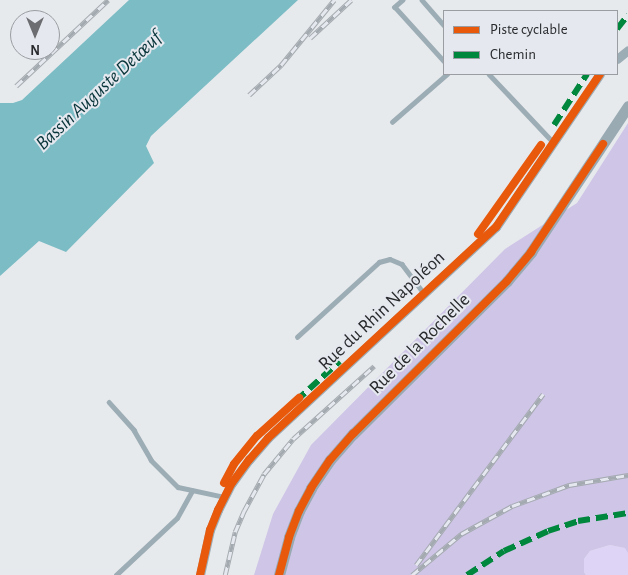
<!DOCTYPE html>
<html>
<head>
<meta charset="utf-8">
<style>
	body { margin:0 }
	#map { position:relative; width:628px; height:575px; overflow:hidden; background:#e7eaed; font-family:"Alegreya Sans",sans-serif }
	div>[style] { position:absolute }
	.green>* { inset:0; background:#ded5f6 }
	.forest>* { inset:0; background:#cfc5e7 }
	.water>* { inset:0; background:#7cbcc5 }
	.lane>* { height:4.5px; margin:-2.25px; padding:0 2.25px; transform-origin:2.25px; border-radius:2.25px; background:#9dadb5 }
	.street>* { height:9px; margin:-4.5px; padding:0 4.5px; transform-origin:4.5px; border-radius:4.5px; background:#9dadb5 }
	.secondary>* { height:11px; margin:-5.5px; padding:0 5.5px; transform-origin:5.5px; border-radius:5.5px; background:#99aab3 }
	.rail>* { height:4.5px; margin-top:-2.25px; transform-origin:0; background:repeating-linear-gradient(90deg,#e5e9ef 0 8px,#a4abb0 0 16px); box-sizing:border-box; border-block:1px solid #a4abb0 }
	.quiet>* { height:6px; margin-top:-3px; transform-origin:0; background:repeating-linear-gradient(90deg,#00873e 0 12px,transparent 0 18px) }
	.cycleway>* { height:8px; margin:-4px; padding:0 4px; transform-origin:4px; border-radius:4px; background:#e8590c }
	span { translate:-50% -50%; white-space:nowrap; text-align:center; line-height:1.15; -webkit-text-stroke:4px #e5e9ef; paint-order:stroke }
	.street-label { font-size:19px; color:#292a2d }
	.water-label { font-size:20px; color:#073439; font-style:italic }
	.legend { position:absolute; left:443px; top:10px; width:175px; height:65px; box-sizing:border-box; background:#e5e9ef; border:1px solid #9a9da1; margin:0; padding:6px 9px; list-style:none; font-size:15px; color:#292a2d }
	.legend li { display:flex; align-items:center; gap:10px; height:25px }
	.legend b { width:25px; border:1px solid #9a9da1 }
	.north { position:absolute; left:10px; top:10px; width:50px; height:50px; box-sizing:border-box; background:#e5e9ef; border:1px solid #9a9da1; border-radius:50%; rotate:180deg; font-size:14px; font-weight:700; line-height:20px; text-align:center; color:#292a2d }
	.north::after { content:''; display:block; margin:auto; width:18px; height:22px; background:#6c6d70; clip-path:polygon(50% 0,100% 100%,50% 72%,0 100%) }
</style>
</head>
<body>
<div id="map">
	<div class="green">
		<i style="clip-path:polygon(610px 545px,626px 548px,628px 553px,628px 575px,586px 575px,584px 572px,584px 559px,590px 551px)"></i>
	</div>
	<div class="forest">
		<i style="clip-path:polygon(628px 123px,628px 553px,625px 548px,610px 545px,590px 551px,584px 559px,584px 572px,586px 575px,254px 575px,273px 514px,311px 445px,505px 249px,577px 203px)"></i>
	</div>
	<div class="water">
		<i style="clip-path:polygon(129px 0,298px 0,151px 136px,146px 146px,154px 163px,66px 252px,39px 241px,0 276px,0 103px,13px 103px,22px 100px)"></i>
	</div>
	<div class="lane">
		<i style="left:403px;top:0;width:11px;rotate:139deg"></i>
		<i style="left:395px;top:7px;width:73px;rotate:47.8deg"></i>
		<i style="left:422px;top:0;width:33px;rotate:49deg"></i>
		<i style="left:489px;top:74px;width:93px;rotate:46.7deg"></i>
		<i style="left:392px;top:122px;width:73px;rotate:-41.1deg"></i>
		<i style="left:297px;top:337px;width:111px;rotate:-42.4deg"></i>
		<i style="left:379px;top:262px;width:11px;rotate:-15deg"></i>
		<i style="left:390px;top:259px;width:13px;rotate:23deg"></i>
		<i style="left:402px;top:264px;width:38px;rotate:53deg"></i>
		<i style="left:109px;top:402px;width:38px;rotate:48deg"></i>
		<i style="left:134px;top:430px;width:34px;rotate:60deg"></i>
		<i style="left:151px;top:460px;width:38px;rotate:45deg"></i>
		<i style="left:178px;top:487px;width:48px;rotate:12deg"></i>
		<i style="left:116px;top:575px;width:83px;rotate:-43.1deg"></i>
		<i style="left:177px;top:518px;width:31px;rotate:-61deg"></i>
	</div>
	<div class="street">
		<i style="left:617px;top:59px;width:14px;rotate:-39deg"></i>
		<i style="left:200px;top:575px;width:46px;rotate:-77.5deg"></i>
		<i style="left:210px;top:530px;width:22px;rotate:-68deg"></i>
		<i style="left:218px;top:510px;width:30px;rotate:-63deg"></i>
		<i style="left:232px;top:483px;width:29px;rotate:-54deg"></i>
		<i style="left:249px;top:460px;width:29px;rotate:-49deg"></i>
		<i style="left:268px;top:438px;width:311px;rotate:-42.8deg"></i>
		<i style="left:496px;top:227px;width:185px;rotate:-55.8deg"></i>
	</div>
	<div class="secondary">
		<i style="left:279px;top:575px;width:39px;rotate:-75deg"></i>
		<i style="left:289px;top:537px;width:28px;rotate:-69deg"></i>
		<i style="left:299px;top:511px;width:26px;rotate:-62deg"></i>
		<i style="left:311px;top:488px;width:34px;rotate:-56deg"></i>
		<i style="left:330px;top:460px;width:35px;rotate:-49deg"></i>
		<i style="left:353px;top:434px;width:217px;rotate:-44.8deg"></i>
		<i style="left:507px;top:281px;width:38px;rotate:-50deg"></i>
		<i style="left:531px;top:252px;width:175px;rotate:-56.4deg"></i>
	</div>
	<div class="rail">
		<i style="left:310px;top:38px;width:56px;rotate:-42.8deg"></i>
		<i style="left:16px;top:86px;width:126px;rotate:-43.1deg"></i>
		<i style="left:249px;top:95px;width:44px;rotate:-43.2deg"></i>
		<i style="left:281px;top:65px;width:84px;rotate:-50.8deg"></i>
		<i style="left:416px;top:565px;width:213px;rotate:-53.4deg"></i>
		<i style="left:225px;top:575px;width:44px;rotate:-76.9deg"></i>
		<i style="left:235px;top:532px;width:23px;rotate:-67deg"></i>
		<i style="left:244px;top:511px;width:42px;rotate:-61.6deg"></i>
		<i style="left:264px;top:474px;width:45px;rotate:-50.4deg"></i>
		<i style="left:293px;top:439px;width:109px;rotate:-42deg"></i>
		<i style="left:412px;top:575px;width:64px;rotate:-39.9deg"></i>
		<i style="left:461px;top:534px;width:58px;rotate:-28.8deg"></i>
		<i style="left:512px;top:506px;width:61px;rotate:-20.2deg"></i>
		<i style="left:569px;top:485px;width:60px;rotate:-9.6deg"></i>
	</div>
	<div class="quiet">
		<i style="left:617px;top:29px;width:18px;rotate:-52deg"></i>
		<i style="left:554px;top:125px;width:61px;rotate:-57.1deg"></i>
		<i style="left:296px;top:401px;width:59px;rotate:-42.3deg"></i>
		<i style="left:467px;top:575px;width:44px;rotate:-33deg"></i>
		<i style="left:504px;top:551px;width:48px;rotate:-24.4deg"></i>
		<i style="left:548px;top:531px;width:32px;rotate:-18deg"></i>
		<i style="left:578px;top:521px;width:51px;rotate:-9.1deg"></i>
	</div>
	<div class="cycleway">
		<i style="left:478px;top:234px;width:109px;rotate:-54.7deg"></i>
		<i style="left:224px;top:483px;width:21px;rotate:-62deg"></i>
		<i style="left:234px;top:464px;width:36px;rotate:-51deg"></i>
		<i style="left:257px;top:436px;width:57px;rotate:-42.1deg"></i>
		<i style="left:200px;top:575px;width:46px;rotate:-77.5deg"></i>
		<i style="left:210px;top:530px;width:22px;rotate:-68deg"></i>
		<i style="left:218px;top:510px;width:30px;rotate:-63deg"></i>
		<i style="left:232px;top:483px;width:29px;rotate:-54deg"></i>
		<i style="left:249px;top:460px;width:29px;rotate:-49deg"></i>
		<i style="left:268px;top:438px;width:311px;rotate:-42.8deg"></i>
		<i style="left:496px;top:227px;width:185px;rotate:-55.8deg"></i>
		<i style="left:279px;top:575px;width:39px;rotate:-75deg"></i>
		<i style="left:289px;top:537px;width:28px;rotate:-69deg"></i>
		<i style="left:299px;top:511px;width:26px;rotate:-62deg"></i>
		<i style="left:311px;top:488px;width:34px;rotate:-56deg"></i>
		<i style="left:330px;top:460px;width:35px;rotate:-49deg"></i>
		<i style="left:353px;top:434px;width:217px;rotate:-44.8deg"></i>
		<i style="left:507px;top:281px;width:38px;rotate:-50deg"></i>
		<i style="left:531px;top:252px;width:130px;rotate:-56.3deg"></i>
	</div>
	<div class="street-label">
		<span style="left:382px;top:311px;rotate:-43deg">Rue du Rhin Napoléon</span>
		<span style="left:420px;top:344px;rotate:-45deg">Rue de la Rochelle</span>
	</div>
	<div class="water-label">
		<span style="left:99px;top:91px;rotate:-43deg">Bassin Auguste Detœuf</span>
	</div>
	<ul class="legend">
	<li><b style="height:6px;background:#e8590c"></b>Piste cyclable</li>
	<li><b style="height:6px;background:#00873e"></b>Chemin</li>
	</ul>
	<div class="north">N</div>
</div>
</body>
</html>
